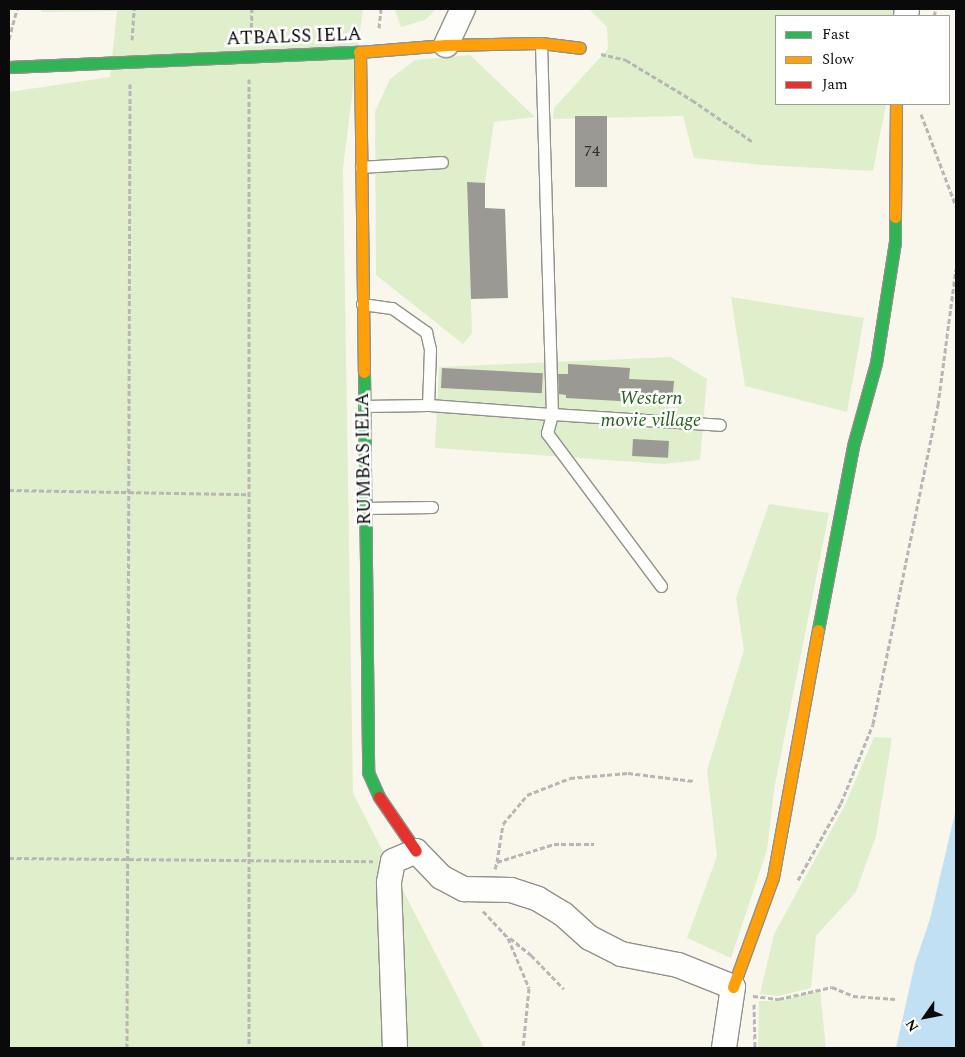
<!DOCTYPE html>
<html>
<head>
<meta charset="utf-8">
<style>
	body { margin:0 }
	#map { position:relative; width:965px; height:1057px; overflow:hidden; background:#f9f7ec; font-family:Spectral,serif }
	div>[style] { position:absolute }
	.green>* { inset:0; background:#dfefcb }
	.water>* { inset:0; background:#c2e0f4 }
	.building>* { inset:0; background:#9b9993; transform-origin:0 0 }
	.path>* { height:3px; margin-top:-1.5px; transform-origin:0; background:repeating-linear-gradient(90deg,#b7b6b5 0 5px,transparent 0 7.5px) }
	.roads { filter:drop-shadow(1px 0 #92918c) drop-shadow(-1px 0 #92918c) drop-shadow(0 1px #92918c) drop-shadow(0 -1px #92918c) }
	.lane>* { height:11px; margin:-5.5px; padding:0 5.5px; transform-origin:5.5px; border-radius:5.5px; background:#fefefc }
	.street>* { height:24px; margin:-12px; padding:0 12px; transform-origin:12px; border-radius:12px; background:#fefefc }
	.fast>* { height:11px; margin:-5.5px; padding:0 5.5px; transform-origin:5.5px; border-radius:5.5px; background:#30b455 }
	.slow>* { height:11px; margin:-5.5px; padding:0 5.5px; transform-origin:5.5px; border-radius:5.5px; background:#ff9f0a }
	.jam>* { height:11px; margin:-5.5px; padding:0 5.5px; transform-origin:5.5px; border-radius:5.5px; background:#e5322d }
	span { translate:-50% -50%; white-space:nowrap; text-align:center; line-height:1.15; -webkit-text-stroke:5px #fff; paint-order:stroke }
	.number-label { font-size:16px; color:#2e2e2c }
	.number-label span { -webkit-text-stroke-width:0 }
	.street-label { font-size:19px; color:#0a0a0a }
	.park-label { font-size:19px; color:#25611a; font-style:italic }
	.frame { position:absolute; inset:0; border:10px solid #0a0a0a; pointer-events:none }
	.legend { position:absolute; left:775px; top:15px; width:175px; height:90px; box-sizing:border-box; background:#fff; border:1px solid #9d9d9d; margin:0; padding:6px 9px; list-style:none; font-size:15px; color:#0a0a0a }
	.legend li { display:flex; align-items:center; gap:10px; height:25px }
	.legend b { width:25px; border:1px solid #9d9d9d }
	.north { position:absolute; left:900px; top:992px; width:50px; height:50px; -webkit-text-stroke:4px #fff; paint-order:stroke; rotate:237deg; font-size:14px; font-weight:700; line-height:20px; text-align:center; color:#0a0a0a }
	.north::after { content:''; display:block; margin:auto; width:18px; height:22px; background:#0a0a0a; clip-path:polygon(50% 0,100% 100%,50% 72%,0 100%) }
</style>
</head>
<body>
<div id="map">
	<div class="green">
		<i style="clip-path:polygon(41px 9px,363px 9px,343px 168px,353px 793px,484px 1048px,9px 1048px,9px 92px,110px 77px,117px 11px,41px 12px)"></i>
		<i style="clip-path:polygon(436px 9px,425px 20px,401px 27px,395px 10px)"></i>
		<i style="clip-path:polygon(589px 9px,903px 9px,902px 16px,776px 16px,776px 104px,886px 104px,873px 171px,763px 165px,694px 158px,683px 116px,553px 119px,554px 108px,608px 49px,607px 27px)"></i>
		<i style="clip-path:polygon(470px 55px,535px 117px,494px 122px,485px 183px,467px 183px,472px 333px,463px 344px,376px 275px,375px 112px,390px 79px,415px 60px)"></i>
		<i style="clip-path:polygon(731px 297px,864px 318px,847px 412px,745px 386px)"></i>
		<i style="clip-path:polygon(671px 357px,707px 379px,700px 460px,664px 464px,435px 448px,439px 367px)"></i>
		<i style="clip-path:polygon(769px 504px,829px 513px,774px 790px,767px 850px,731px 958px,687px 938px,717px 856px,707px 770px,744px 650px,736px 598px)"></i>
		<i style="clip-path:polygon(874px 737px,892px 738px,876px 836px,856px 892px,816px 936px,811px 988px,778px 996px,760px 994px,774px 934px,845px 805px)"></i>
		<i style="clip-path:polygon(820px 990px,826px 1048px,758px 1048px,759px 1001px,780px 1001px)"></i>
	</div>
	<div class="water">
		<i style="clip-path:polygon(956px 809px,956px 1048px,896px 1048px,915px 963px,930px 919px)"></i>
	</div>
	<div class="building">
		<i style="left:575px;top:116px;width:32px;height:71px"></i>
		<i style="clip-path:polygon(467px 182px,485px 183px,485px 208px,505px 209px,508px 298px,471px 299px)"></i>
		<i style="clip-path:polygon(568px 364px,630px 368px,629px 379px,674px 381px,672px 404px,566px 398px,566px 395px,559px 394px,558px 374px,568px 374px)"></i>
		<i style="left:442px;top:368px;width:101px;height:20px;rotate:3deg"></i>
		<i style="left:633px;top:439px;width:36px;height:17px;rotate:3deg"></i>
	</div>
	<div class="path">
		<i style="left:934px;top:16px;width:7px;rotate:-74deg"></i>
		<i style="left:379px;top:28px;width:19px;rotate:-84deg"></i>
		<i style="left:251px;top:35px;width:26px;rotate:-88deg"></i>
		<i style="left:9px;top:39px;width:31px;rotate:-75deg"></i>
		<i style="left:132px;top:40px;width:31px;rotate:-86deg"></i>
		<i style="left:601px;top:54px;width:26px;rotate:13deg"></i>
		<i style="left:626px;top:60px;width:77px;rotate:31.2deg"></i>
		<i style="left:692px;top:100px;width:74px;rotate:34.5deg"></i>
		<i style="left:249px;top:79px;width:969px;rotate:90deg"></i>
		<i style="left:921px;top:114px;width:98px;rotate:69.2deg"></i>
		<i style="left:9px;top:490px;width:238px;rotate:1deg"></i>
		<i style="left:9px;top:858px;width:364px;rotate:0.5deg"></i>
		<i style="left:497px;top:862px;width:38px;rotate:-81deg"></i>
		<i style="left:503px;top:824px;width:38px;rotate:-50deg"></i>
		<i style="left:527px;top:795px;width:46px;rotate:-21.6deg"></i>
		<i style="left:570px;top:778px;width:58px;rotate:-4.9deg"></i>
		<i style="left:628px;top:773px;width:66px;rotate:6.9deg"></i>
		<i style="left:495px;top:869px;width:7px;rotate:-74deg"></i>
		<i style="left:497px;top:862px;width:60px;rotate:-17.5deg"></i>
		<i style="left:554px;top:844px;width:40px"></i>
		<i style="left:798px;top:880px;width:88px;rotate:-60.8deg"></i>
		<i style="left:841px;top:803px;width:85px;rotate:-67.9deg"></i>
		<i style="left:873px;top:724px;width:326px;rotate:-78.5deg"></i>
		<i style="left:938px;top:405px;width:137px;rotate:-82.5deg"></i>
		<i style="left:483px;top:911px;width:37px;rotate:47deg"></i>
		<i style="left:508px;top:938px;width:54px;rotate:67.2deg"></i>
		<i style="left:529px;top:988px;width:60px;rotate:95.7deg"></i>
		<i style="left:510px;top:938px;width:27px;rotate:39deg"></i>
		<i style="left:531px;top:955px;width:47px;rotate:45.9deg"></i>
		<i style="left:753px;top:996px;width:26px;rotate:7deg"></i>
		<i style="left:779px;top:999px;width:54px;rotate:-12.8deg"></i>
		<i style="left:832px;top:987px;width:23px;rotate:23deg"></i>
		<i style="left:853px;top:996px;width:43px;rotate:4deg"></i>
		<i style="left:754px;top:1004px;width:44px;rotate:88.7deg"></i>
		<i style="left:127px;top:1048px;width:964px;rotate:-89.82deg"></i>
	</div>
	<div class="roads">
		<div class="lane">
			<i style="left:361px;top:167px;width:81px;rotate:-3.5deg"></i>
			<i style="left:362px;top:304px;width:30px;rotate:8deg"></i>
			<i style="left:392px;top:308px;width:42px;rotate:35.2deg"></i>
			<i style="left:426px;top:332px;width:17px;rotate:77deg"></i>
			<i style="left:430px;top:349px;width:56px;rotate:92deg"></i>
			<i style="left:364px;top:406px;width:64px;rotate:-0.9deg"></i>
			<i style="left:428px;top:405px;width:124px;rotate:4.2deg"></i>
			<i style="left:552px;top:414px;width:371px;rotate:-91.7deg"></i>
			<i style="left:365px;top:508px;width:67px;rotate:-0.9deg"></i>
			<i style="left:661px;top:586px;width:191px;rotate:-126.7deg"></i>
			<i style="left:547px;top:433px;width:20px;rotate:-75deg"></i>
			<i style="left:552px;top:414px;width:168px;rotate:3.7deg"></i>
		</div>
		<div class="street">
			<i style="left:906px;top:16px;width:7px;rotate:-82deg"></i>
			<i style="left:446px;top:45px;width:40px;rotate:-65deg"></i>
			<i style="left:395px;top:1048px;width:166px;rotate:-92.1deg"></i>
			<i style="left:389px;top:882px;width:21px;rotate:-79deg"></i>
			<i style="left:393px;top:861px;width:25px;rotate:-23deg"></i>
			<i style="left:416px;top:851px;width:36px;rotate:46deg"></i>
			<i style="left:441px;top:877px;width:26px;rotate:28deg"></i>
			<i style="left:464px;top:889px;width:47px;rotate:1.2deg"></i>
			<i style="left:511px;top:890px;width:28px;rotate:18deg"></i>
			<i style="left:538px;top:899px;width:29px;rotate:31deg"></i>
			<i style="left:563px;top:914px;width:36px;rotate:42deg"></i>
			<i style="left:590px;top:938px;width:35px;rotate:27deg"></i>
			<i style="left:621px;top:954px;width:58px;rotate:10.9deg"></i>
			<i style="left:678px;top:965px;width:59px;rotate:21.8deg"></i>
			<i style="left:733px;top:987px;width:62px;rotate:98.4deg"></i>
		</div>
		<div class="fast">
			<i style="left:9px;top:67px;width:350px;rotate:-2.5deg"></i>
			<i style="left:364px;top:372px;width:400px;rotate:89.4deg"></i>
			<i style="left:368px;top:772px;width:27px;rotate:66deg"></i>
			<i style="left:818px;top:630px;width:187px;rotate:-79.2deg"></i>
			<i style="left:853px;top:446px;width:86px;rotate:-74.5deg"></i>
			<i style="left:876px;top:363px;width:123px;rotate:-81.1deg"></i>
			<i style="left:895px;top:241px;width:24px;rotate:-90deg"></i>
		</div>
		<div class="slow">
			<i style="left:359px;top:52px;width:87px;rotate:-4.6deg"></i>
			<i style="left:446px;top:45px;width:95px;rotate:-1.2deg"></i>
			<i style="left:541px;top:43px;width:39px;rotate:7deg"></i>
			<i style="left:360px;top:52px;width:320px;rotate:89.3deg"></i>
			<i style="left:895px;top:217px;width:113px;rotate:-89.5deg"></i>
			<i style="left:733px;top:987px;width:117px;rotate:-70deg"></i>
			<i style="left:773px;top:877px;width:251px;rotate:-79.7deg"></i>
		</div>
		<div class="jam">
			<i style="left:379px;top:797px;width:65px;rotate:55.6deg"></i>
		</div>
	</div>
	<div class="number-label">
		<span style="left:592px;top:151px">74</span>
	</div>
	<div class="street-label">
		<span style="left:294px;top:37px;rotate:-2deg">ATBALSS IELA</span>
		<span style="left:364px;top:459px;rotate:-91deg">RUMBAS IELA</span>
	</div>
	<div class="park-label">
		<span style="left:651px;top:410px">Western<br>movie village</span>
	</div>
	<div class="frame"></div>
	<ul class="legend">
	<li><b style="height:6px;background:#30b455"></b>Fast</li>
	<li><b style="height:6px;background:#ff9f0a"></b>Slow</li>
	<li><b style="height:6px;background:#e5322d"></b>Jam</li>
	</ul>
	<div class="north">N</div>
</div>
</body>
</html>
